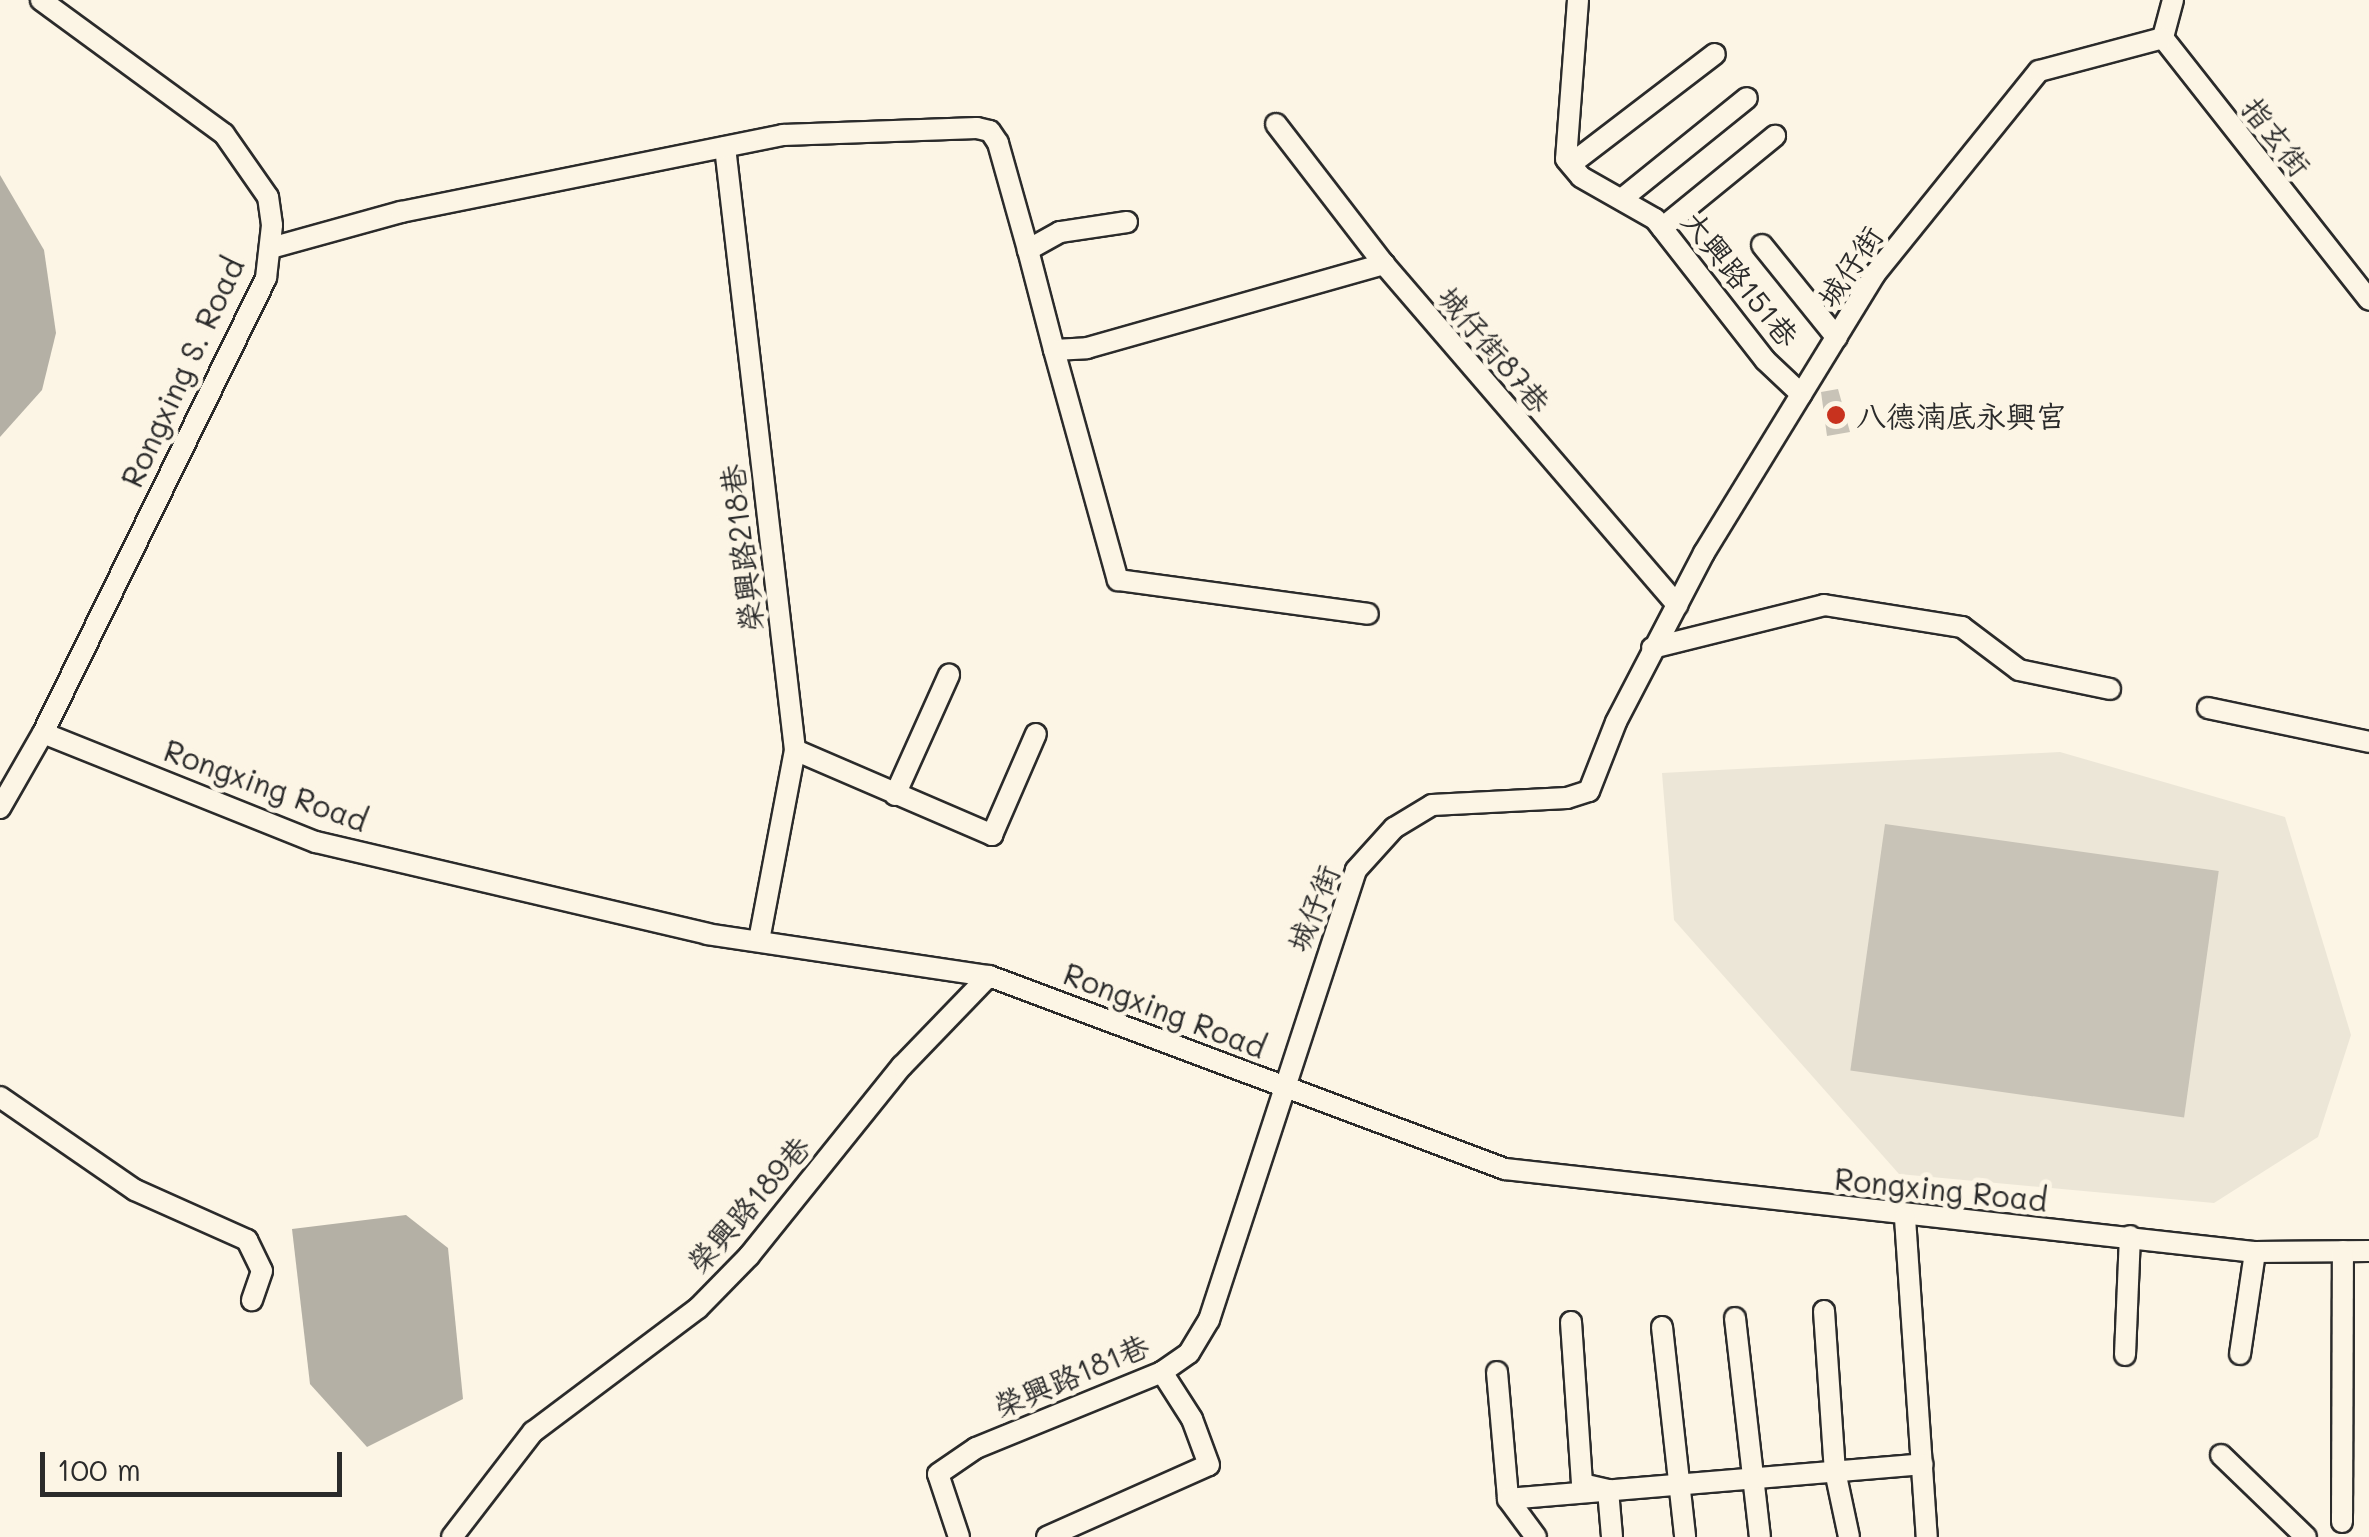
<!DOCTYPE html>
<html>
<head>
<meta charset="utf-8">
<style>
	body { margin:0 }
	#map { position:relative; width:2369px; height:1537px; overflow:hidden; background:#fcf5e5; font-family:Mali,"LXGW WenKai TC",sans-serif }
	div>[style] { position:absolute }
	.built>* { inset:0; background:#ece6d7 }
	.water>* { inset:0; background:#b4b0a5 }
	.building>* { inset:0; background:#c8c3b7; transform-origin:0 0 }
	.roads { filter:drop-shadow(2px 0 #2b2b2b) drop-shadow(-2px 0 #2b2b2b) drop-shadow(0 2px #2b2b2b) drop-shadow(0 -2px #2b2b2b) }
	.minor>* { height:20px; margin:-10px; padding:0 10px; transform-origin:10px; border-radius:10px; background:#fcf5e5 }
	.dots>* { width:28px; height:28px; translate:-50% -50%; box-sizing:border-box; border:5px solid #fcf5e5; border-radius:50% }
	span { translate:-50% -50%; white-space:nowrap; text-align:center; line-height:1.15; -webkit-text-stroke:10px #fcf5e5; paint-order:stroke }
	.street-label { font-size:30px; color:#2b2b2b }
	.poi-label { font-size:30px; color:#2b2b2b }
	.left { translate:0 -50%; text-align:left }
	.scale { position:absolute; left:40px; top:1452px; width:302px; height:45px; box-sizing:border-box; border:5px solid #2b2b2b; border-top:0; padding-left:12px; font-size:30px; line-height:35px; white-space:nowrap; color:#2b2b2b; -webkit-text-stroke:8px #fcf5e5; paint-order:stroke }
</style>
</head>
<body>
<div id="map">
	<div class="built">
		<i style="clip-path:polygon(2060px 752px,2285px 817px,2351px 1035px,2318px 1137px,2214px 1203px,1899px 1174px,1674px 920px,1662px 773px)"></i>
	</div>
	<div class="water">
		<i style="clip-path:polygon(0 175px,44px 250px,56px 333px,42px 390px,0 437px)"></i>
		<i style="clip-path:polygon(406px 1215px,448px 1248px,463px 1399px,367px 1447px,310px 1384px,292px 1229px)"></i>
	</div>
	<div class="building">
		<i style="clip-path:polygon(1838px 389px,1850px 432px,1827px 436px,1821px 392px)"></i>
		<i style="left:1885px;top:824px;width:337px;height:249px;rotate:8deg"></i>
	</div>
	<div class="roads">
		<div class="minor">
			<i style="left:1578px;top:0;width:159px;rotate:94.3deg"></i>
			<i style="left:1566px;top:159px;width:23px;rotate:50deg"></i>
			<i style="left:1581px;top:177px;width:85px;rotate:29.6deg"></i>
			<i style="left:1655px;top:219px;width:179px;rotate:52deg"></i>
			<i style="left:1765px;top:360px;width:50px;rotate:43.4deg"></i>
			<i style="left:2173px;top:0;width:39px;rotate:105deg"></i>
			<i style="left:2163px;top:38px;width:333px;rotate:51.8deg"></i>
			<i style="left:1276px;top:124px;width:177px;rotate:52.4deg"></i>
			<i style="left:1384px;top:264px;width:450px;rotate:49.3deg"></i>
			<i style="left:725px;top:147px;width:607px;rotate:83.38deg"></i>
			<i style="left:795px;top:750px;width:194px;rotate:100.7deg"></i>
			<i style="left:1571px;top:164px;width:181px;rotate:-37.4deg"></i>
			<i style="left:1623px;top:198px;width:159px;rotate:-38.9deg"></i>
			<i style="left:1127px;top:222px;width:68px;rotate:171.5deg"></i>
			<i style="left:1060px;top:232px;width:37px;rotate:151deg"></i>
			<i style="left:1028px;top:250px;width:103px;rotate:75.4deg"></i>
			<i style="left:1054px;top:350px;width:33px;rotate:-3deg"></i>
			<i style="left:1087px;top:348px;width:309px;rotate:-15.8deg"></i>
			<i style="left:1662px;top:228px;width:146px;rotate:-39.2deg"></i>
			<i style="left:1762px;top:245px;width:119px;rotate:51.1deg"></i>
			<i style="left:271px;top:248px;width:135px;rotate:-15.5deg"></i>
			<i style="left:401px;top:212px;width:390px;rotate:-11.4deg"></i>
			<i style="left:783px;top:135px;width:194px;rotate:-2.1deg"></i>
			<i style="left:977px;top:128px;width:13px;rotate:13deg"></i>
			<i style="left:990px;top:131px;width:14px;rotate:56deg"></i>
			<i style="left:998px;top:143px;width:111px;rotate:74.3deg"></i>
			<i style="left:1054px;top:350px;width:239px;rotate:74.5deg"></i>
			<i style="left:1118px;top:580px;width:252px;rotate:7.7deg"></i>
			<i style="left:1652px;top:648px;width:177px;rotate:-14deg"></i>
			<i style="left:1824px;top:605px;width:140px;rotate:9.1deg"></i>
			<i style="left:1962px;top:627px;width:71px;rotate:37deg"></i>
			<i style="left:2019px;top:670px;width:93px;rotate:11.8deg"></i>
			<i style="left:2208px;top:708px;width:165px;rotate:11.9deg"></i>
			<i style="left:43px;top:733px;width:294px;rotate:21.8deg"></i>
			<i style="left:316px;top:842px;width:402px;rotate:13.2deg"></i>
			<i style="left:707px;top:934px;width:285px;rotate:8.5deg"></i>
			<i style="left:989px;top:976px;width:551px;rotate:20.51deg"></i>
			<i style="left:1505px;top:1169px;width:755px;rotate:6.32deg"></i>
			<i style="left:2255px;top:1252px;width:114px;rotate:-0.5deg"></i>
			<i style="left:795px;top:750px;width:215px;rotate:23.3deg"></i>
			<i style="left:992px;top:835px;width:110px;rotate:-66.5deg"></i>
			<i style="left:895px;top:795px;width:132px;rotate:-65.8deg"></i>
			<i style="left:0;top:808px;width:86px;rotate:-60.2deg"></i>
			<i style="left:43px;top:733px;width:507px;rotate:-63.89deg"></i>
			<i style="left:266px;top:278px;width:53px;rotate:-83.5deg"></i>
			<i style="left:272px;top:225px;width:28px;rotate:-98deg"></i>
			<i style="left:268px;top:197px;width:77px;rotate:-124.9deg"></i>
			<i style="left:224px;top:134px;width:227px;rotate:-143.8deg"></i>
			<i style="left:0;top:1097px;width:164px;rotate:34.6deg"></i>
			<i style="left:135px;top:1190px;width:123px;rotate:24.1deg"></i>
			<i style="left:247px;top:1240px;width:34px;rotate:64deg"></i>
			<i style="left:262px;top:1271px;width:31px;rotate:109deg"></i>
			<i style="left:1905px;top:1218px;width:320px;rotate:86.1deg"></i>
			<i style="left:1824px;top:1311px;width:160px;rotate:86.1deg"></i>
			<i style="left:1835px;top:1471px;width:67px;rotate:78deg"></i>
			<i style="left:1735px;top:1318px;width:220px;rotate:83.5deg"></i>
			<i style="left:1571px;top:1322px;width:162px;rotate:86.1deg"></i>
			<i style="left:1582px;top:1484px;width:27px;rotate:13deg"></i>
			<i style="left:1608px;top:1490px;width:47px;rotate:85.1deg"></i>
			<i style="left:1662px;top:1327px;width:211px;rotate:83.7deg"></i>
			<i style="left:2240px;top:1354px;width:103px;rotate:-81.6deg"></i>
			<i style="left:2125px;top:1355px;width:119px;rotate:-87.6deg"></i>
			<i style="left:1497px;top:1372px;width:127px;rotate:85deg"></i>
			<i style="left:2221px;top:1455px;width:118px;rotate:44deg"></i>
			<i style="left:1508px;top:1499px;width:416px;rotate:-4.8deg"></i>
			<i style="left:1508px;top:1499px;width:47px;rotate:53.6deg"></i>
			<i style="left:2342px;top:1522px;width:271px;rotate:-89.8deg"></i>
			<i style="left:452px;top:1537px;width:133px;rotate:-52.4deg"></i>
			<i style="left:533px;top:1432px;width:206px;rotate:-36.9deg"></i>
			<i style="left:698px;top:1308px;width:73px;rotate:-45.6deg"></i>
			<i style="left:749px;top:1256px;width:244px;rotate:-51.2deg"></i>
			<i style="left:902px;top:1066px;width:125px;rotate:-46deg"></i>
			<i style="left:959px;top:1537px;width:66px;rotate:-108.4deg"></i>
			<i style="left:938px;top:1474px;width:46px;rotate:-34.4deg"></i>
			<i style="left:976px;top:1448px;width:201px;rotate:-22.2deg"></i>
			<i style="left:1162px;top:1372px;width:33px;rotate:-35deg"></i>
			<i style="left:1189px;top:1353px;width:39px;rotate:-59deg"></i>
			<i style="left:1209px;top:1320px;width:473px;rotate:-71.9deg"></i>
			<i style="left:1356px;top:870px;width:57px;rotate:-47.9deg"></i>
			<i style="left:1394px;top:828px;width:44px;rotate:-31.2deg"></i>
			<i style="left:1432px;top:805px;width:135px;rotate:-3deg"></i>
			<i style="left:1567px;top:798px;width:23px;rotate:-18deg"></i>
			<i style="left:1589px;top:791px;width:74px;rotate:-68.6deg"></i>
			<i style="left:1616px;top:722px;width:191px;rotate:-62.5deg"></i>
			<i style="left:1704px;top:553px;width:327px;rotate:-58.5deg"></i>
			<i style="left:1875px;top:274px;width:261px;rotate:-51.1deg"></i>
			<i style="left:2039px;top:71px;width:128px;rotate:-14.9deg"></i>
			<i style="left:1047px;top:1537px;width:177px;rotate:-24deg"></i>
			<i style="left:1209px;top:1465px;width:49px;rotate:-110.3deg"></i>
			<i style="left:1192px;top:1419px;width:56px;rotate:-122.6deg"></i>
		</div>
	</div>
	<div class="dots">
		<i style="left:1836px;top:415px;background:#c8321e"></i>
	</div>
	<div class="street-label">
		<span style="left:2277px;top:136px;rotate:52deg">指玄街</span>
		<span style="left:1849px;top:266px;rotate:-56deg">城仔街</span>
		<span style="left:1741px;top:278px;rotate:51deg">大興路151巷</span>
		<span style="left:1495px;top:349px;rotate:50deg">城仔街87巷</span>
		<span style="left:182px;top:372px;rotate:-65deg">Rongxing S. Road</span>
		<span style="left:741px;top:548px;rotate:-97deg">榮興路218巷</span>
		<span style="left:266px;top:785px;rotate:20deg">Rongxing Road</span>
		<span style="left:1312px;top:908px;rotate:-68deg">城仔街</span>
		<span style="left:1165px;top:1010px;rotate:21deg">Rongxing Road</span>
		<span style="left:1941px;top:1189px;rotate:6deg">Rongxing Road</span>
		<span style="left:748px;top:1204px;rotate:-49deg">榮興路189巷</span>
		<span style="left:1071px;top:1375px;rotate:-23deg">榮興路181巷</span>
	</div>
	<div class="poi-label">
		<span class="left" style="left:1856px;top:415px">八德湳底永興宮</span>
	</div>
	<div class="scale">100 m</div>
</div>
</body>
</html>
